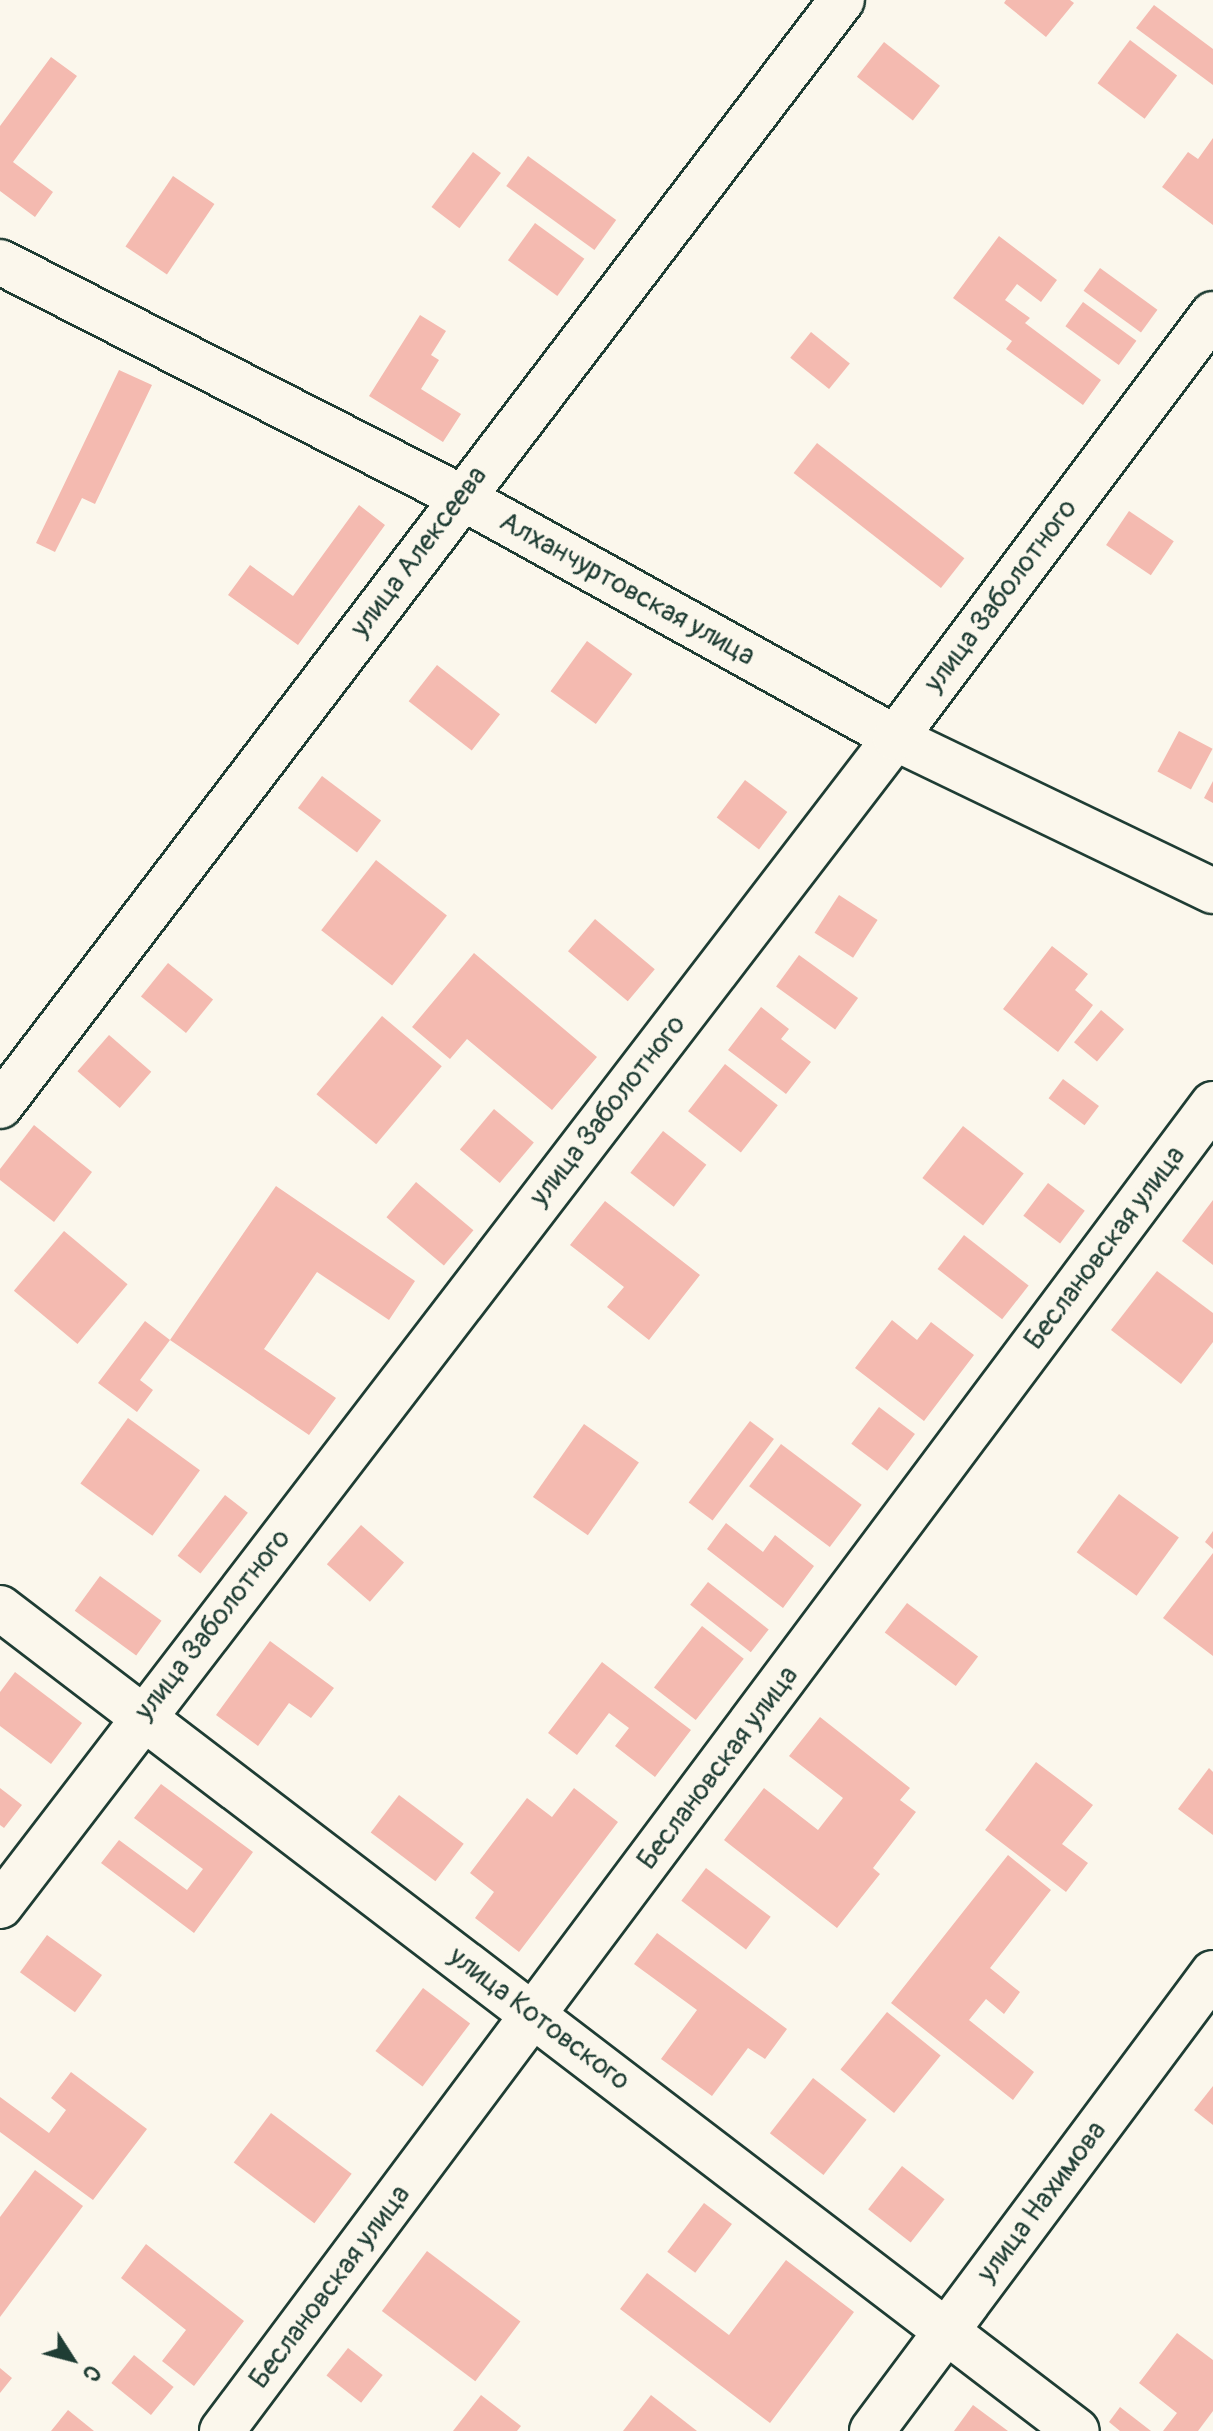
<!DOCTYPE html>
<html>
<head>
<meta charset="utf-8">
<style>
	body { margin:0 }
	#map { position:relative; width:1213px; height:2431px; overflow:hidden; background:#fbf7ec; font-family:Pangolin,sans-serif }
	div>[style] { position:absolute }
	.building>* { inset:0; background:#f4bab0; transform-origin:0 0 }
	.roads { filter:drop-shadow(2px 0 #1f3d34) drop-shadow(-2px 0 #1f3d34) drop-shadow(0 2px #1f3d34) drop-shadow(0 -2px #1f3d34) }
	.minor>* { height:44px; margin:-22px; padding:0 22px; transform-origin:22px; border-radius:22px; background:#fbf7ec }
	span { translate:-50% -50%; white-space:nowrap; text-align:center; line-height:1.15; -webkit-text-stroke:8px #fbf7ec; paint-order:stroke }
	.street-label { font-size:28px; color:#1f3d34 }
	.north { position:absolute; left:32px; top:2319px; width:80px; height:80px; -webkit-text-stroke:6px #fbf7ec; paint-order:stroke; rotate:126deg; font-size:22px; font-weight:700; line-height:32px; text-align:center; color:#1f3d34 }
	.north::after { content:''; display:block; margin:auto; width:28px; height:36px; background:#1f3d34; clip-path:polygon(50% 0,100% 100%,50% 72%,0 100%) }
</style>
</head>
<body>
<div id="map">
	<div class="building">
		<i style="clip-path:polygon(1006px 0,1070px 0,1074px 3px,1046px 37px,1004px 3px)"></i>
		<i style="clip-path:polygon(1154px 5px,1213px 49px,1213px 85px,1136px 28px)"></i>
		<i style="left:1130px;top:40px;width:59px;height:54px;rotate:37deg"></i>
		<i style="left:884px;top:42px;width:71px;height:44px;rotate:38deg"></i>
		<i style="clip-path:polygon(51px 57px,77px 76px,13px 162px,53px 192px,35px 217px,0 191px,0 126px)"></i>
		<i style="clip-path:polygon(1213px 138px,1213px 225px,1162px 187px,1188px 152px,1198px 159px)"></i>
		<i style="left:473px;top:152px;width:35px;height:69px;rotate:37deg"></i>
		<i style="left:528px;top:156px;width:109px;height:37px;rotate:36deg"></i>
		<i style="left:173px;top:176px;width:50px;height:85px;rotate:34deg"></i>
		<i style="left:535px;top:223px;width:61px;height:46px;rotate:36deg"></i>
		<i style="clip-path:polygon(999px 236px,1057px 280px,1041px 302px,1017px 284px,1005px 300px,1030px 318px,1025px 323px,1101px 380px,1083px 405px,1006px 349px,1012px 341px,953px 298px)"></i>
		<i style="left:1100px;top:268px;width:71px;height:28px;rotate:36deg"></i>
		<i style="left:1083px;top:302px;width:66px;height:30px;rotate:36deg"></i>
		<i style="clip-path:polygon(420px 315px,446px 331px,431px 355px,439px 360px,421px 389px,461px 414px,443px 442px,369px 396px)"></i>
		<i style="left:811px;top:332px;width:50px;height:33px;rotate:39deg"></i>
		<i style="clip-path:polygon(119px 370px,152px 385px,95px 504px,82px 498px,55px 552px,36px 543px)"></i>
		<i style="left:817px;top:443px;width:187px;height:38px;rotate:38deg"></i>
		<i style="clip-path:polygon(359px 505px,385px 525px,298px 645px,228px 595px,250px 565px,293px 596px)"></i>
		<i style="left:1129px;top:511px;width:54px;height:41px;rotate:34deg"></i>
		<i style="left:587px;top:641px;width:56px;height:62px;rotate:36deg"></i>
		<i style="left:437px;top:665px;width:80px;height:46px;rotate:38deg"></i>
		<i style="left:1179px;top:731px;width:38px;height:46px;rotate:28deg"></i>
		<i style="left:322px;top:776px;width:74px;height:40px;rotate:37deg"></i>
		<i style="left:745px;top:780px;width:53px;height:47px;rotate:37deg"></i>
		<i style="clip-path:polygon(1213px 781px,1213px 803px,1204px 798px)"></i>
		<i style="left:376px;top:860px;width:90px;height:89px;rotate:38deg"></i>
		<i style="left:839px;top:895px;width:46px;height:45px;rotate:33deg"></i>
		<i style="left:595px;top:919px;width:78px;height:42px;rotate:40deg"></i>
		<i style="clip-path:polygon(1052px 946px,1088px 974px,1075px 990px,1093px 1005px,1058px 1052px,1003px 1009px)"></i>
		<i style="clip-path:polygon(474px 953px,597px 1057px,552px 1110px,467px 1039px,450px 1059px,412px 1027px)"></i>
		<i style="left:799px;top:955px;width:73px;height:39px;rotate:36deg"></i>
		<i style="left:168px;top:963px;width:58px;height:43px;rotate:39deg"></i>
		<i style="clip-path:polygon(761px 1007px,789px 1029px,781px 1039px,811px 1062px,786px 1094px,728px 1050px)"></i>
		<i style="left:1101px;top:1010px;width:30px;height:42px;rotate:40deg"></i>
		<i style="left:382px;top:1016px;width:78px;height:102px;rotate:40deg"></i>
		<i style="left:109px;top:1035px;width:56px;height:48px;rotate:41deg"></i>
		<i style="left:725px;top:1064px;width:67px;height:60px;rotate:38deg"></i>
		<i style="left:1063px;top:1079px;width:45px;height:24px;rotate:37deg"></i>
		<i style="left:494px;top:1109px;width:52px;height:53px;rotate:40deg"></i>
		<i style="clip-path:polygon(34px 1125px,92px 1172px,54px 1222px,0 1180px,0 1169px)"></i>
		<i style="left:963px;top:1126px;width:77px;height:66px;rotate:38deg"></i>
		<i style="left:663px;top:1131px;width:55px;height:53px;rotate:38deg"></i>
		<i style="left:416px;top:1182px;width:75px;height:46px;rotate:40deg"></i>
		<i style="left:1048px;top:1183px;width:46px;height:41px;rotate:37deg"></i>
		<i style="clip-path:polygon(276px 1186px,415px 1281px,389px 1320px,317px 1272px,264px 1349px,336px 1398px,309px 1435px,170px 1340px,140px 1380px,153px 1390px,137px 1412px,98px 1383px,145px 1321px,170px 1340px)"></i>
		<i style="clip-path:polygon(1213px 1200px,1213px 1265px,1182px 1241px)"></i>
		<i style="clip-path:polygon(605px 1201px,700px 1275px,649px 1340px,607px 1307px,624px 1287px,570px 1245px)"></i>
		<i style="left:64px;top:1231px;width:83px;height:78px;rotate:40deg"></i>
		<i style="left:964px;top:1235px;width:82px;height:43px;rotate:38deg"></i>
		<i style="clip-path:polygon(1157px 1271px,1213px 1313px,1213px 1342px,1181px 1384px,1111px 1330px)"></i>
		<i style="clip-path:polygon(892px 1320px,917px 1340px,931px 1322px,974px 1355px,924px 1421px,855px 1368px)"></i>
		<i style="left:879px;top:1407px;width:45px;height:46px;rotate:37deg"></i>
		<i style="left:128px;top:1418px;width:89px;height:81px;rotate:36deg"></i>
		<i style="left:750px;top:1421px;width:30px;height:102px;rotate:37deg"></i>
		<i style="left:584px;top:1424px;width:67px;height:89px;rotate:35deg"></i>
		<i style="left:781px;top:1444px;width:101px;height:53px;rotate:37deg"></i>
		<i style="left:1119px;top:1494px;width:74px;height:72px;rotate:36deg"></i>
		<i style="left:225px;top:1495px;width:29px;height:77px;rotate:38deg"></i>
		<i style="clip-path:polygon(726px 1523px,763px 1552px,775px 1535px,814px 1566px,783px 1608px,707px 1549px)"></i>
		<i style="left:361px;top:1525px;width:57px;height:52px;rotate:41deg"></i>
		<i style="clip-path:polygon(1213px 1531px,1213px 1549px,1205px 1542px)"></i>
		<i style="clip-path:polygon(1213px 1553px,1213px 1656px,1163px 1618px)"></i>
		<i style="left:100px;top:1576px;width:76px;height:43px;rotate:36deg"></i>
		<i style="left:708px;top:1582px;width:77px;height:29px;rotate:38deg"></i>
		<i style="left:907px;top:1603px;width:89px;height:37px;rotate:37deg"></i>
		<i style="left:702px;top:1626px;width:53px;height:78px;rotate:38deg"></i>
		<i style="clip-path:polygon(270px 1641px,334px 1688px,311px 1718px,289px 1703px,258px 1746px,216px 1715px)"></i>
		<i style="clip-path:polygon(602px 1662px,691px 1730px,655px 1777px,615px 1746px,629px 1728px,609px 1713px,577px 1755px,548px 1733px)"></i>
		<i style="clip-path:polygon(15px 1672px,82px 1723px,51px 1764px,0 1726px,0 1692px)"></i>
		<i style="clip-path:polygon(820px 1717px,910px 1788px,900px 1800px,916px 1812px,873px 1868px,880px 1874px,837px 1928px,724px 1840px,764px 1788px,818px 1830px,843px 1798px,789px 1756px)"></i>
		<i style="clip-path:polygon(1036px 1762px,1093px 1805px,1062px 1844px,1088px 1863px,1066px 1892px,985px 1830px)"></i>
		<i style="clip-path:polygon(1209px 1768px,1213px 1772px,1213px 1835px,1178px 1809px)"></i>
		<i style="clip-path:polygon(161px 1784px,253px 1852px,194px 1933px,101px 1863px,119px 1840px,187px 1890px,203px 1869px,134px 1818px)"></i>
		<i style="clip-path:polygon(0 1788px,22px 1805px,4px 1828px,0 1825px)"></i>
		<i style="clip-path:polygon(574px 1788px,618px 1822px,519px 1952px,475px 1918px,494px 1892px,470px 1873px,527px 1798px,552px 1817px)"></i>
		<i style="left:399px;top:1795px;width:81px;height:47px;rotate:37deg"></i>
		<i style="clip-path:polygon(1008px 1855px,1051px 1890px,990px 1968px,1020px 1992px,1004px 2014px,986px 1999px,969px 2020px,1034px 2072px,1013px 2100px,891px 2003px)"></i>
		<i style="left:706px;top:1868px;width:81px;height:41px;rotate:37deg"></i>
		<i style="clip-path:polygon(657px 1933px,787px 2029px,765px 2059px,748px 2048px,712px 2096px,661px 2059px,697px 2010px,634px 1964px)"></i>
		<i style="left:47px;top:1935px;width:68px;height:46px;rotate:36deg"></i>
		<i style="left:423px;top:1988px;width:59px;height:79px;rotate:37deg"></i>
		<i style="left:887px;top:2012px;width:69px;height:74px;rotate:39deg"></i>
		<i style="clip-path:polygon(71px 2072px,147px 2129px,93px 2200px,0 2132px,0 2097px,49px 2133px,66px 2110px,51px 2098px)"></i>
		<i style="left:813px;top:2078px;width:68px;height:70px;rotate:38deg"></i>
		<i style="clip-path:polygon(1213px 2086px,1213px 2125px,1194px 2110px)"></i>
		<i style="left:271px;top:2113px;width:101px;height:62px;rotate:37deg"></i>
		<i style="left:902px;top:2166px;width:54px;height:55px;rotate:38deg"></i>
		<i style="clip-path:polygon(35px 2170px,83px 2206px,0 2317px,0 2217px)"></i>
		<i style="left:704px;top:2203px;width:35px;height:61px;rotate:37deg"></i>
		<i style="clip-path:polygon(146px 2244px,244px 2321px,194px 2386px,162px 2361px,186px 2330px,121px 2278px)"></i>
		<i style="left:427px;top:2251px;width:117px;height:75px;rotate:37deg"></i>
		<i style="clip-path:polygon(786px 2260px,854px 2312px,770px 2423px,620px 2309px,647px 2273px,729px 2335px)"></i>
		<i style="clip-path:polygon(1177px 2333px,1213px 2360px,1213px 2411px,1198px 2431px,1163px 2431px,1177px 2413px,1139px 2383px)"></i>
		<i style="left:348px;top:2348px;width:44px;height:35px;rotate:38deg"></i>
		<i style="left:134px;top:2355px;width:51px;height:36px;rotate:39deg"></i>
		<i style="clip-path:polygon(0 2368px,12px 2378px,0 2393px)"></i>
		<i style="clip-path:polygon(481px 2395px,521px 2426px,517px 2431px,453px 2431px)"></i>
		<i style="clip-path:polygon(651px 2395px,697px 2431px,623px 2431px)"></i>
		<i style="clip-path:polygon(973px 2405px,1008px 2431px,954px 2431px)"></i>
		<i style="clip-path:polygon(1120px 2407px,1151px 2431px,1120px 2431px,1109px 2422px)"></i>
		<i style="clip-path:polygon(68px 2410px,94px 2431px,51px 2431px)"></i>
	</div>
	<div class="roads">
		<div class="minor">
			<i style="left:0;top:262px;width:517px;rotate:27.01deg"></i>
			<i style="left:461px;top:497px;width:496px;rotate:29deg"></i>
			<i style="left:895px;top:738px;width:353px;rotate:25.7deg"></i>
			<i style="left:0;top:1106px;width:1390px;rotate:-52.72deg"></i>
			<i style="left:0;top:1608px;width:1355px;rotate:37.39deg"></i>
			<i style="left:0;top:1906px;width:1471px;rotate:-52.54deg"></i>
			<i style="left:895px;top:738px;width:530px;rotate:-53.13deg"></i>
			<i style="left:222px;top:2431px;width:1656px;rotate:-53.25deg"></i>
			<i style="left:872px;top:2431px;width:571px;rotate:-53.33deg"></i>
		</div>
	</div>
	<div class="street-label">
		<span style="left:419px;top:552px;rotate:-53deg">улица Алексеева</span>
		<span style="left:627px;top:589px;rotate:29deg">Алханчуртовская улица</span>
		<span style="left:1001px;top:596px;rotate:-53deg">улица Заболотного</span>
		<span style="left:608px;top:1111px;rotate:-52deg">улица Заболотного</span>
		<span style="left:1105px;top:1248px;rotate:-53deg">Беслановская улица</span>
		<span style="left:213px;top:1625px;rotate:-52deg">улица Заболотного</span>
		<span style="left:718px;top:1768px;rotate:-53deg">Беслановская улица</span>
		<span style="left:539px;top:2019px;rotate:37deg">улица Котовского</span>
		<span style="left:1042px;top:2202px;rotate:-53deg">улица Нахимова</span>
		<span style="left:330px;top:2287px;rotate:-53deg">Беслановская улица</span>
	</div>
	<div class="north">С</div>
</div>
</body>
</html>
